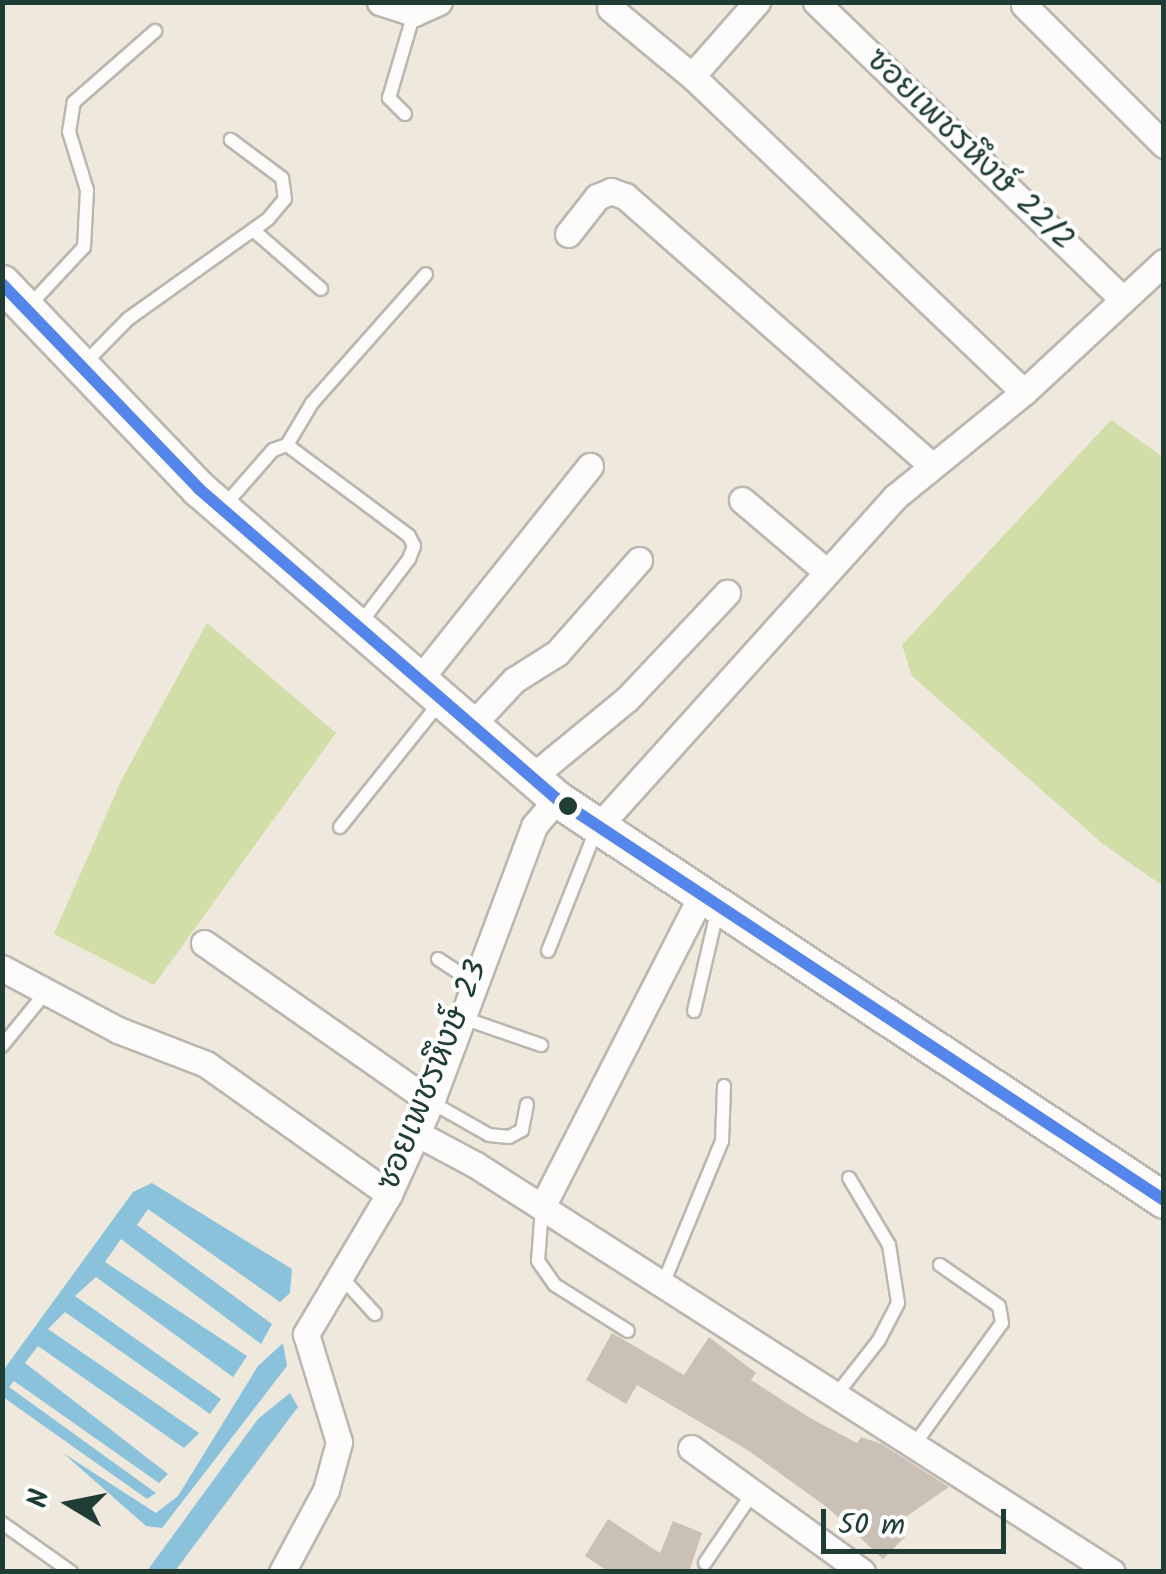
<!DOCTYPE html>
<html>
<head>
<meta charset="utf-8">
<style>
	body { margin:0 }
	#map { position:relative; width:1166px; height:1574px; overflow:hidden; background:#efe8dd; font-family:Kalam,"Playpen Sans Thai",sans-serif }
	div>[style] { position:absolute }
	.green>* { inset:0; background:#d2dea7 }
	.water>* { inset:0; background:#89c2da }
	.building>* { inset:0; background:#cbc0b5 }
	.roads { filter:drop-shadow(2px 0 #b9b7af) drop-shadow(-2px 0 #b9b7af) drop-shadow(0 2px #b9b7af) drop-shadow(0 -2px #b9b7af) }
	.service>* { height:12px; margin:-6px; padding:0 6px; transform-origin:6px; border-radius:6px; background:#fdfcfa }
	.minor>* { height:25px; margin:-12.5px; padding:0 12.5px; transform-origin:12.5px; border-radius:12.5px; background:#fdfcfa }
	.secondary>* { height:35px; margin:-17.5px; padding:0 17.5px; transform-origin:17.5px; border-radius:17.5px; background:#fdfcfa }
	.bus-1>* { height:12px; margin:-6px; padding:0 6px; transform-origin:6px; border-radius:6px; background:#5385ea }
	.dots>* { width:28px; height:28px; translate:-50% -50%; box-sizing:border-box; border:5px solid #fff; border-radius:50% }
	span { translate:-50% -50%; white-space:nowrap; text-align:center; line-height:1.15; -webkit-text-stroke:8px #fff; paint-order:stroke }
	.street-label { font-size:32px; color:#1f3d34 }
	.frame { position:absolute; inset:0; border:5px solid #1f3d34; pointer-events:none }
	.north { position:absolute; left:20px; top:1454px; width:100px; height:100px; -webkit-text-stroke:8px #fff; paint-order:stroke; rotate:280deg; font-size:28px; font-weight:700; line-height:40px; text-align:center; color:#1f3d34 }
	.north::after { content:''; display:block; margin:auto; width:35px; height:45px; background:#1f3d34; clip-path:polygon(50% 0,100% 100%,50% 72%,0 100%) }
	.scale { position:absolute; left:821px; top:1509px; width:185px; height:45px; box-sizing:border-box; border:5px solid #1f3d34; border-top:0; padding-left:12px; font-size:30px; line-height:35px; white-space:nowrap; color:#1f3d34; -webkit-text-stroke:8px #fff; paint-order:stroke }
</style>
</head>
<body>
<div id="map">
	<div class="green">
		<i style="clip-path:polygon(1111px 420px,1163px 457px,1163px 886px,1103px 844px,912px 676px,902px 645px)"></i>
		<i style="clip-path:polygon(207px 623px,336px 733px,154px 985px,54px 934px,122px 779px)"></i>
	</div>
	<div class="water">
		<i style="clip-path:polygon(152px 1183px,292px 1269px,290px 1293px,280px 1302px,148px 1209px,137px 1225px,272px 1324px,261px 1344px,121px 1239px,105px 1262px,247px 1356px,233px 1377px,96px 1277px,75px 1296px,221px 1399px,210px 1414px,65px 1312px,48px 1329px,199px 1433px,184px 1448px,38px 1346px,25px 1363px,168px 1474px,159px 1483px,14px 1381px,9px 1387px,156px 1493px,147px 1499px,3px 1397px,2px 1372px,133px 1192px)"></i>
		<i style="clip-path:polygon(283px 1343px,287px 1366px,162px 1528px,146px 1526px,63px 1453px,156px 1513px,178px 1496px,258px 1366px)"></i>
		<i style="clip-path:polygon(290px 1393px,298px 1407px,175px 1571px,147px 1571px,258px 1419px)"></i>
	</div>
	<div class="building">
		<i style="clip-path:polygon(612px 1333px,684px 1375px,709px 1337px,756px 1373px,751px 1380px,810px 1418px,857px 1443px,861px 1437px,882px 1444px,949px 1487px,894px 1525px,905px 1537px,883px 1559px,828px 1508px,749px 1451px,637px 1385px,626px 1404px,586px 1380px)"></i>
		<i style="clip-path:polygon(608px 1519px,660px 1553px,673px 1521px,702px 1533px,689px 1572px,609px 1572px,585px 1556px)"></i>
	</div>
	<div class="roads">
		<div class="service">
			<i style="left:405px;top:114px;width:23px;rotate:-135deg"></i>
			<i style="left:389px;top:98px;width:89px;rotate:-73.6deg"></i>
			<i style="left:253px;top:230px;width:90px;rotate:40.9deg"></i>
			<i style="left:28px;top:307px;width:82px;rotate:-47deg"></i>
			<i style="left:84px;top:247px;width:57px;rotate:-87deg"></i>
			<i style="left:87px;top:190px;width:61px;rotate:-107.2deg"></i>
			<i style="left:69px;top:132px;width:30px;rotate:-81deg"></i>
			<i style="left:74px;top:102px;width:108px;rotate:-41.2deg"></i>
			<i style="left:83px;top:365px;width:64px;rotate:-45.6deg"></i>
			<i style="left:128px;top:319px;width:172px;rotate:-35.5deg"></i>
			<i style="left:268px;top:219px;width:26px;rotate:-50deg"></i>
			<i style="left:285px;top:199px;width:21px;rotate:-98deg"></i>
			<i style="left:282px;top:178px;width:64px;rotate:-143.3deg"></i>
			<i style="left:287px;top:445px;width:49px;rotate:-59.2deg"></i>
			<i style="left:312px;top:403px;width:172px;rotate:-48.5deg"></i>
			<i style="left:224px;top:506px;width:74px;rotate:-48.8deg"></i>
			<i style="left:273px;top:450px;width:15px;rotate:-20deg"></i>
			<i style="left:287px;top:445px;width:152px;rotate:36.7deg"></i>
			<i style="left:409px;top:536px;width:11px;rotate:63deg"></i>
			<i style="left:414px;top:546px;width:14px;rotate:111deg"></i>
			<i style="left:409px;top:559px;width:83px;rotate:127.1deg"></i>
			<i style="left:340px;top:827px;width:160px;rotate:-51.3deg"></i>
			<i style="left:548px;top:951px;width:132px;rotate:-68.3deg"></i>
			<i style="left:438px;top:959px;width:42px;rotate:33.3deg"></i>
			<i style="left:694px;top:1011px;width:102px;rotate:-76.9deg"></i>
			<i style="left:460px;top:1017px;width:86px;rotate:19.1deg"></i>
			<i style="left:2px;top:1046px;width:70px;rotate:-50.8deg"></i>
			<i style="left:431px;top:1102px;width:67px;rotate:29.6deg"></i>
			<i style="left:489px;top:1135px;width:20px;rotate:6deg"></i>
			<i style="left:509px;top:1137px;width:15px;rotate:-28deg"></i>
			<i style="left:522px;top:1130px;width:26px;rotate:-79deg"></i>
			<i style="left:542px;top:1207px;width:54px;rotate:94.2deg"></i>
			<i style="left:538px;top:1261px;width:29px;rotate:55deg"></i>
			<i style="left:555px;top:1285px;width:86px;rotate:32.2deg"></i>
			<i style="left:344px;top:1280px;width:46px;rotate:47.6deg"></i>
			<i style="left:663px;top:1284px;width:155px;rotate:-67.6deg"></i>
			<i style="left:722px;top:1141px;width:55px;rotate:-87.9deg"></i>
			<i style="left:836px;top:1395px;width:70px;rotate:-52deg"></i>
			<i style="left:879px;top:1340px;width:42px;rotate:-62.8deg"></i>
			<i style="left:898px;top:1303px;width:59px;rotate:-98.8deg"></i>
			<i style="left:889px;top:1245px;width:78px;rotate:-120.8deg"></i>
			<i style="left:914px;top:1445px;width:150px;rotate:-54.2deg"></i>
			<i style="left:1002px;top:1323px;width:17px;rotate:-100deg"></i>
			<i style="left:999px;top:1306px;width:72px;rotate:-145.2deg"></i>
			<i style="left:2px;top:1523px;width:85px;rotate:35.4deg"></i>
			<i style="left:705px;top:1563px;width:83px;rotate:-55.7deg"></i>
		</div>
		<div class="minor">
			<i style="left:380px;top:2px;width:36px;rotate:18deg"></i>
			<i style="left:414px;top:13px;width:27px;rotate:-24deg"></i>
			<i style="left:757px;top:2px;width:98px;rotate:131.3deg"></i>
			<i style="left:692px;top:76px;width:458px;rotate:43.6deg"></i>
			<i style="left:816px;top:2px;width:426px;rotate:44.1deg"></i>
			<i style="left:1024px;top:5px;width:198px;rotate:45deg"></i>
			<i style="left:610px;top:8px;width:107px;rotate:39.7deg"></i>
			<i style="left:568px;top:234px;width:47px;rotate:-51.9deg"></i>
			<i style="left:597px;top:197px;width:15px;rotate:-23deg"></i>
			<i style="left:611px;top:191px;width:15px;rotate:20deg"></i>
			<i style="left:625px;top:196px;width:407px;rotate:41.3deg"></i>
			<i style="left:742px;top:500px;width:111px;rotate:40.3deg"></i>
			<i style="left:419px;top:680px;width:274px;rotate:-51.4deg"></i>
			<i style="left:471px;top:726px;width:63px;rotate:-46.9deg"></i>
			<i style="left:514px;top:680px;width:51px;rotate:-32.1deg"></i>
			<i style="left:557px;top:653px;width:124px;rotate:-48.6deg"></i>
			<i style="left:532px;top:777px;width:123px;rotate:-39.4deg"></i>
			<i style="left:627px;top:699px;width:146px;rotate:-46.7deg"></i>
			<i style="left:597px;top:828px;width:445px;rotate:-48deg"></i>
			<i style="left:895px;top:497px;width:166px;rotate:-39.1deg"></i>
			<i style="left:1024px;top:392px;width:191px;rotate:-42.9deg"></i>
			<i style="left:204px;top:943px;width:277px;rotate:35deg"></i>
			<i style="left:2px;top:968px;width:132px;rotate:28.1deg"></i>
			<i style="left:118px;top:1030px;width:94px;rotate:21.1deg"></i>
			<i style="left:206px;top:1064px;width:224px;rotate:35.4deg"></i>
			<i style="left:416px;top:1133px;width:68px;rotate:28.1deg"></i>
			<i style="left:476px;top:1165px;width:755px;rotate:32.62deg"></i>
			<i style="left:542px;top:1207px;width:355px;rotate:-62.9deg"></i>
			<i style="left:691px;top:1448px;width:211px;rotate:35.9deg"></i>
			<i style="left:282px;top:1572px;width:93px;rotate:-61.8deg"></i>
			<i style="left:326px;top:1490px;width:50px;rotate:-74.8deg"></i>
			<i style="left:339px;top:1442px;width:113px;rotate:-107deg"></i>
			<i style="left:306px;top:1334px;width:163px;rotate:-59.3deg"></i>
			<i style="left:389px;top:1194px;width:101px;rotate:-65.5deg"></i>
			<i style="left:431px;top:1102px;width:295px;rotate:-69.5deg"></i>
			<i style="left:534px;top:826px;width:35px;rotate:-50deg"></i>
		</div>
		<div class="secondary">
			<i style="left:2px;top:283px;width:285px;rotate:46.3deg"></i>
			<i style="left:199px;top:489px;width:474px;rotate:40.9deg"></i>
			<i style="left:557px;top:799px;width:727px;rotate:33.45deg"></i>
		</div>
	</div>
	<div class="bus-1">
		<i style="left:2px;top:284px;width:284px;rotate:46.1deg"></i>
		<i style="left:199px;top:489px;width:474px;rotate:40.9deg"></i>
		<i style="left:557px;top:799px;width:727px;rotate:33.45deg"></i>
	</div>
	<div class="dots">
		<i style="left:568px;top:806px;background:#1f3d34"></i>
	</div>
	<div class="street-label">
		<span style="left:969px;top:151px;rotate:44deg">ซอยเพชรหึงษ์ 22/2</span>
		<span style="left:434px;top:1076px;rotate:-68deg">ซอยเพชรหึงษ์ 23</span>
	</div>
	<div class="frame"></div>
	<div class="north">N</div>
	<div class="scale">50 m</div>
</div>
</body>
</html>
